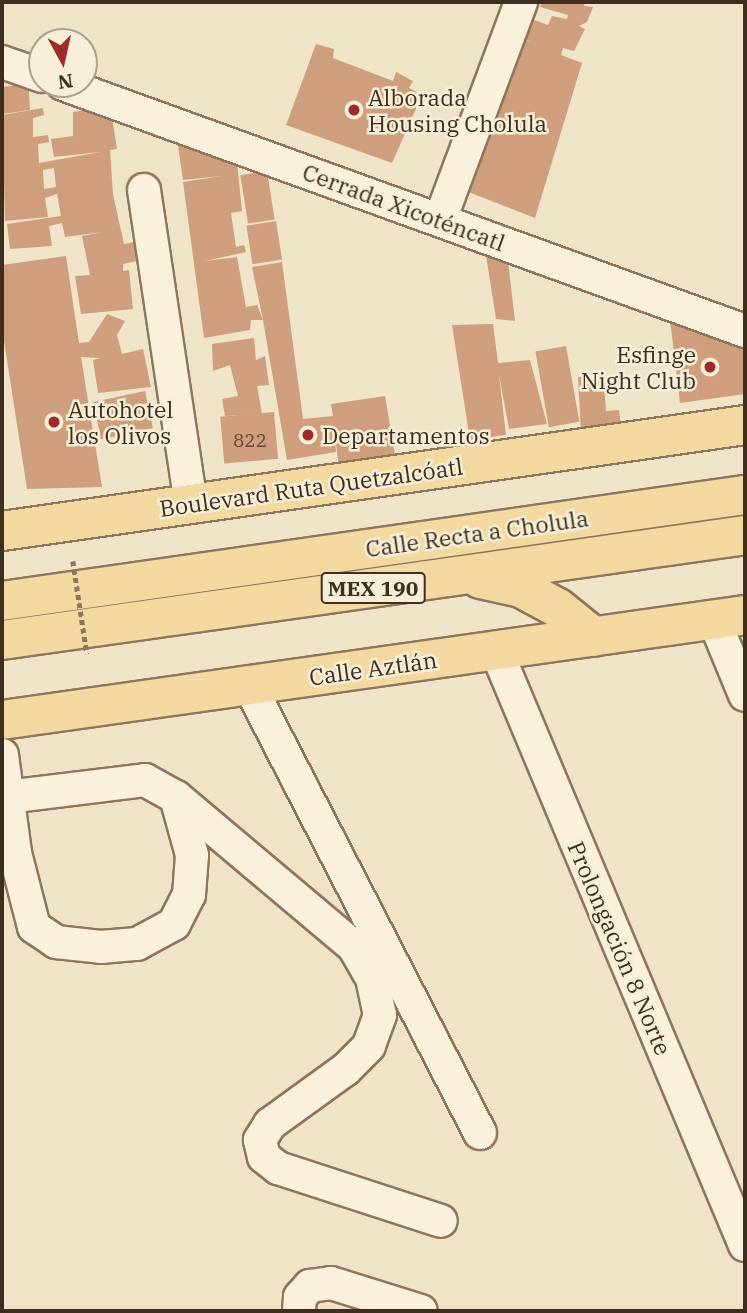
<!DOCTYPE html>
<html>
<head>
<meta charset="utf-8">
<style>
	body { margin:0 }
	#map { position:relative; width:747px; height:1313px; overflow:hidden; background:#f0e4c8; font-family:"IBM Plex Serif",serif }
	div>[style] { position:absolute }
	.building>* { inset:0; background:#cf9f7d; transform-origin:0 0 }
	.roads { filter:drop-shadow(2px 0 #8d765c) drop-shadow(-2px 0 #8d765c) drop-shadow(0 2px #8d765c) drop-shadow(0 -2px #8d765c) }
	.minor>* { height:32px; margin:-16px; padding:0 16px; transform-origin:16px; border-radius:16px; background:#faf1dc }
	.major>* { height:38px; margin:-19px; padding:0 19px; transform-origin:19px; border-radius:19px; background:#f3d9a0 }
	.path-bridge>* { height:4.5px; margin-top:-2.25px; transform-origin:0; background:repeating-linear-gradient(90deg,#8d765c 0 5px,transparent 0 8.5px) }
	.dots>* { width:19px; height:19px; translate:-50% -50%; box-sizing:border-box; border:4px solid #f7eed8; border-radius:50% }
	span { translate:-50% -50%; white-space:nowrap; text-align:center; line-height:1.15; -webkit-text-stroke:5px #f7eed8; paint-order:stroke }
	.number-label { font-size:19px; color:#624a37 }
	.number-label span { -webkit-text-stroke-width:0 }
	.shield-label span { padding:2px 5px; background:#f7eed8; border:2px solid; border-radius:5px; -webkit-text-stroke-width:0 }
	.shield-label { font-size:21px; color:#3d2e20; font-weight:700 }
	.poi-label { font-size:23px; color:#3d2e20 }
	.left { translate:0 -50%; text-align:left }
	.right { translate:-100% -50%; text-align:right }
	.street-label { font-size:23px; color:#3d2e20 }
	.frame { position:absolute; inset:0; border:4px solid #3d2e20; pointer-events:none }
	.north { position:absolute; left:28px; top:28px; width:70px; height:70px; box-sizing:border-box; background:#f7eed8; border:2px solid #ada18e; border-radius:50%; rotate:172deg; font-size:19px; font-weight:700; line-height:28px; text-align:center; color:#3d2e20 }
	.north::after { content:''; display:block; margin:auto; width:24px; height:32px; background:#9e2a2b; clip-path:polygon(50% 0,100% 100%,50% 72%,0 100%) }
</style>
</head>
<body>
<div id="map">
	<div class="building">
		<i style="clip-path:polygon(543px 2px,585px 2px,584px 6px,593px 7px,587px 22px,579px 26px,585px 29px,574px 51px,563px 48px,561px 55px,582px 63px,535px 218px,466px 191px,518px 38px,530px 41px,523px 38px,529px 18px,548px 25px,552px 16px,567px 19px,568px 15px,540px 7px)"></i>
		<i style="clip-path:polygon(316px 44px,334px 49px,333px 58px,393px 81px,396px 72px,413px 81px,409px 88px,422px 95px,392px 163px,286px 125px)"></i>
		<i style="clip-path:polygon(39px 82px,40px 88px,29px 91px,30px 110px,2px 114px,2px 87px)"></i>
		<i style="clip-path:polygon(evenodd,110px 106px,117px 149px,110px 150px,113px 194px,124px 244px,140px 241px,145px 259px,123px 264px,123px 271px,129px 270px,133px 309px,81px 314px,75px 276px,90px 275px,82px 236px,103px 232px,65px 237px,62px 223px,49px 226px,52px 246px,10px 249px,7px 224px,61px 216px,57px 194px,45px 198px,48px 217px,5px 221px,2px 115px,43px 108px,44px 115px,33px 118px,33px 137px,48px 135px,49px 142px,38px 144px,39px 163px,101px 152px,54px 157px,51px 139px,73px 136px,73px 112px,110px 106px,54px 168px,56px 187px,44px 189px,43px 170px,54px 168px)"></i>
		<i style="clip-path:polygon(177px 139px,207px 146px,211px 158px,236px 153px,242px 211px,231px 213px,236px 247px,244px 245px,246px 252px,205px 261px,237px 257px,246px 307px,257px 305px,263px 320px,252px 267px,282px 262px,303px 419px,333px 416px,331px 404px,385px 396px,396px 460px,339px 468px,334px 428px,336px 452px,287px 460px,263px 320px,251px 320px,250px 330px,204px 338px,183px 182px,222px 176px,183px 180px)"></i>
		<i style="left:267px;top:171px;width:49px;height:27px;rotate:81deg"></i>
		<i style="left:276px;top:221px;width:39px;height:30px;rotate:81deg"></i>
		<i style="clip-path:polygon(484px 243px,507px 253px,515px 321px,496px 319px)"></i>
		<i style="clip-path:polygon(66px 256px,79px 343px,89px 342px,107px 314px,125px 321px,117px 335px,122px 354px,143px 349px,151px 387px,98px 393px,93px 360px,100px 358px,81px 357px,102px 487px,27px 489px,2px 328px,2px 265px)"></i>
		<i style="clip-path:polygon(669px 311px,745px 340px,745px 394px,680px 403px)"></i>
		<i style="clip-path:polygon(493px 324px,498px 363px,530px 360px,547px 424px,509px 429px,499px 375px,506px 435px,470px 440px,452px 325px)"></i>
		<i style="clip-path:polygon(254px 338px,256px 360px,265px 356px,269px 385px,257px 386px,262px 414px,225px 416px,222px 399px,238px 396px,230px 365px,213px 371px,212px 344px)"></i>
		<i style="left:566px;top:346px;width:77px;height:31px;rotate:80deg"></i>
		<i style="clip-path:polygon(578px 377px,592px 377px,604px 385px,606px 411px,619px 410px,621px 426px,581px 433px)"></i>
		<i style="left:145px;top:391px;width:38px;height:53px;rotate:78deg"></i>
		<i style="left:274px;top:412px;width:47px;height:54px;rotate:85deg"></i>
	</div>
	<div class="roads">
		<div class="minor">
			<i style="left:2px;top:62px;width:42px;rotate:19.3deg"></i>
			<i style="left:63px;top:84px;width:725px;rotate:19.91deg"></i>
			<i style="left:144px;top:190px;width:318px;rotate:81.5deg"></i>
			<i style="left:440px;top:220px;width:233px;rotate:-69.6deg"></i>
			<i style="left:714px;top:620px;width:81px;rotate:67.5deg"></i>
			<i style="left:496px;top:650px;width:645px;rotate:67.29deg"></i>
			<i style="left:249px;top:685px;width:504px;rotate:62.72deg"></i>
			<i style="left:2px;top:755px;width:99px;rotate:82.4deg"></i>
			<i style="left:15px;top:853px;width:76px;rotate:75.6deg"></i>
			<i style="left:34px;top:927px;width:27px;rotate:34deg"></i>
			<i style="left:56px;top:942px;width:45px;rotate:6.3deg"></i>
			<i style="left:101px;top:947px;width:36px;rotate:-5deg"></i>
			<i style="left:137px;top:944px;width:42px;rotate:-28.4deg"></i>
			<i style="left:174px;top:924px;width:33px;rotate:-63deg"></i>
			<i style="left:189px;top:895px;width:40px;rotate:-85.7deg"></i>
			<i style="left:192px;top:855px;width:60px;rotate:-105.4deg"></i>
			<i style="left:7px;top:797px;width:139px;rotate:-7deg"></i>
			<i style="left:145px;top:780px;width:35px;rotate:29deg"></i>
			<i style="left:176px;top:797px;width:233px;rotate:40.1deg"></i>
			<i style="left:354px;top:947px;width:36px;rotate:60deg"></i>
			<i style="left:372px;top:978px;width:38px;rotate:78deg"></i>
			<i style="left:380px;top:1015px;width:33px;rotate:110deg"></i>
			<i style="left:369px;top:1046px;width:33px;rotate:135deg"></i>
			<i style="left:346px;top:1069px;width:94px;rotate:144.1deg"></i>
			<i style="left:270px;top:1124px;width:19px;rotate:122deg"></i>
			<i style="left:260px;top:1140px;width:17px;rotate:77deg"></i>
			<i style="left:264px;top:1157px;width:18px;rotate:38deg"></i>
			<i style="left:278px;top:1168px;width:171px;rotate:18deg"></i>
			<i style="left:299px;top:1311px;width:14px;rotate:-86deg"></i>
			<i style="left:300px;top:1297px;width:15px;rotate:-48deg"></i>
			<i style="left:310px;top:1286px;width:21px;rotate:-8deg"></i>
			<i style="left:331px;top:1283px;width:94px;rotate:17.3deg"></i>
		</div>
		<div class="major">
			<i style="left:2px;top:531px;width:751px;rotate:-8.12deg"></i>
			<i style="left:480px;top:579px;width:42px;rotate:12.4deg"></i>
			<i style="left:521px;top:588px;width:42px;rotate:28.4deg"></i>
			<i style="left:558px;top:608px;width:46px;rotate:38.9deg"></i>
			<i style="left:2px;top:601px;width:751px;rotate:-8.12deg"></i>
			<i style="left:2px;top:640px;width:750px;rotate:-8.04deg"></i>
			<i style="left:2px;top:720px;width:750px;rotate:-8.04deg"></i>
		</div>
	</div>
	<div class="path-bridge">
		<i style="left:73px;top:561px;width:94px;rotate:81.4deg"></i>
	</div>
	<div class="dots">
		<i style="left:354px;top:110px;background:#9e2a2b"></i>
		<i style="left:710px;top:367px;background:#9e2a2b"></i>
		<i style="left:54px;top:422px;background:#9e2a2b"></i>
		<i style="left:308px;top:435px;background:#9e2a2b"></i>
	</div>
	<div class="number-label">
		<span style="left:250px;top:441px">822</span>
	</div>
	<div class="shield-label">
		<span style="left:373px;top:588px">MEX 190</span>
	</div>
	<div class="poi-label">
		<span class="left" style="left:368px;top:110px">Alborada<br>Housing Cholula</span>
		<span class="right" style="left:696px;top:367px">Esfinge<br>Night Club</span>
		<span class="left" style="left:68px;top:422px">Autohotel<br>los Olivos</span>
		<span class="left" style="left:322px;top:435px">Departamentos</span>
	</div>
	<div class="street-label">
		<span style="left:404px;top:207px;rotate:20deg">Cerrada Xicoténcatl</span>
		<span style="left:311px;top:487px;rotate:-8deg">Boulevard Ruta Quetzalcóatl</span>
		<span style="left:477px;top:533px;rotate:-8deg">Calle Recta a Cholula</span>
		<span style="left:373px;top:668px;rotate:-8deg">Calle Aztlán</span>
		<span style="left:620px;top:948px;rotate:67deg">Prolongación 8 Norte</span>
	</div>
	<div class="frame"></div>
	<div class="north">N</div>
</div>
</body>
</html>
